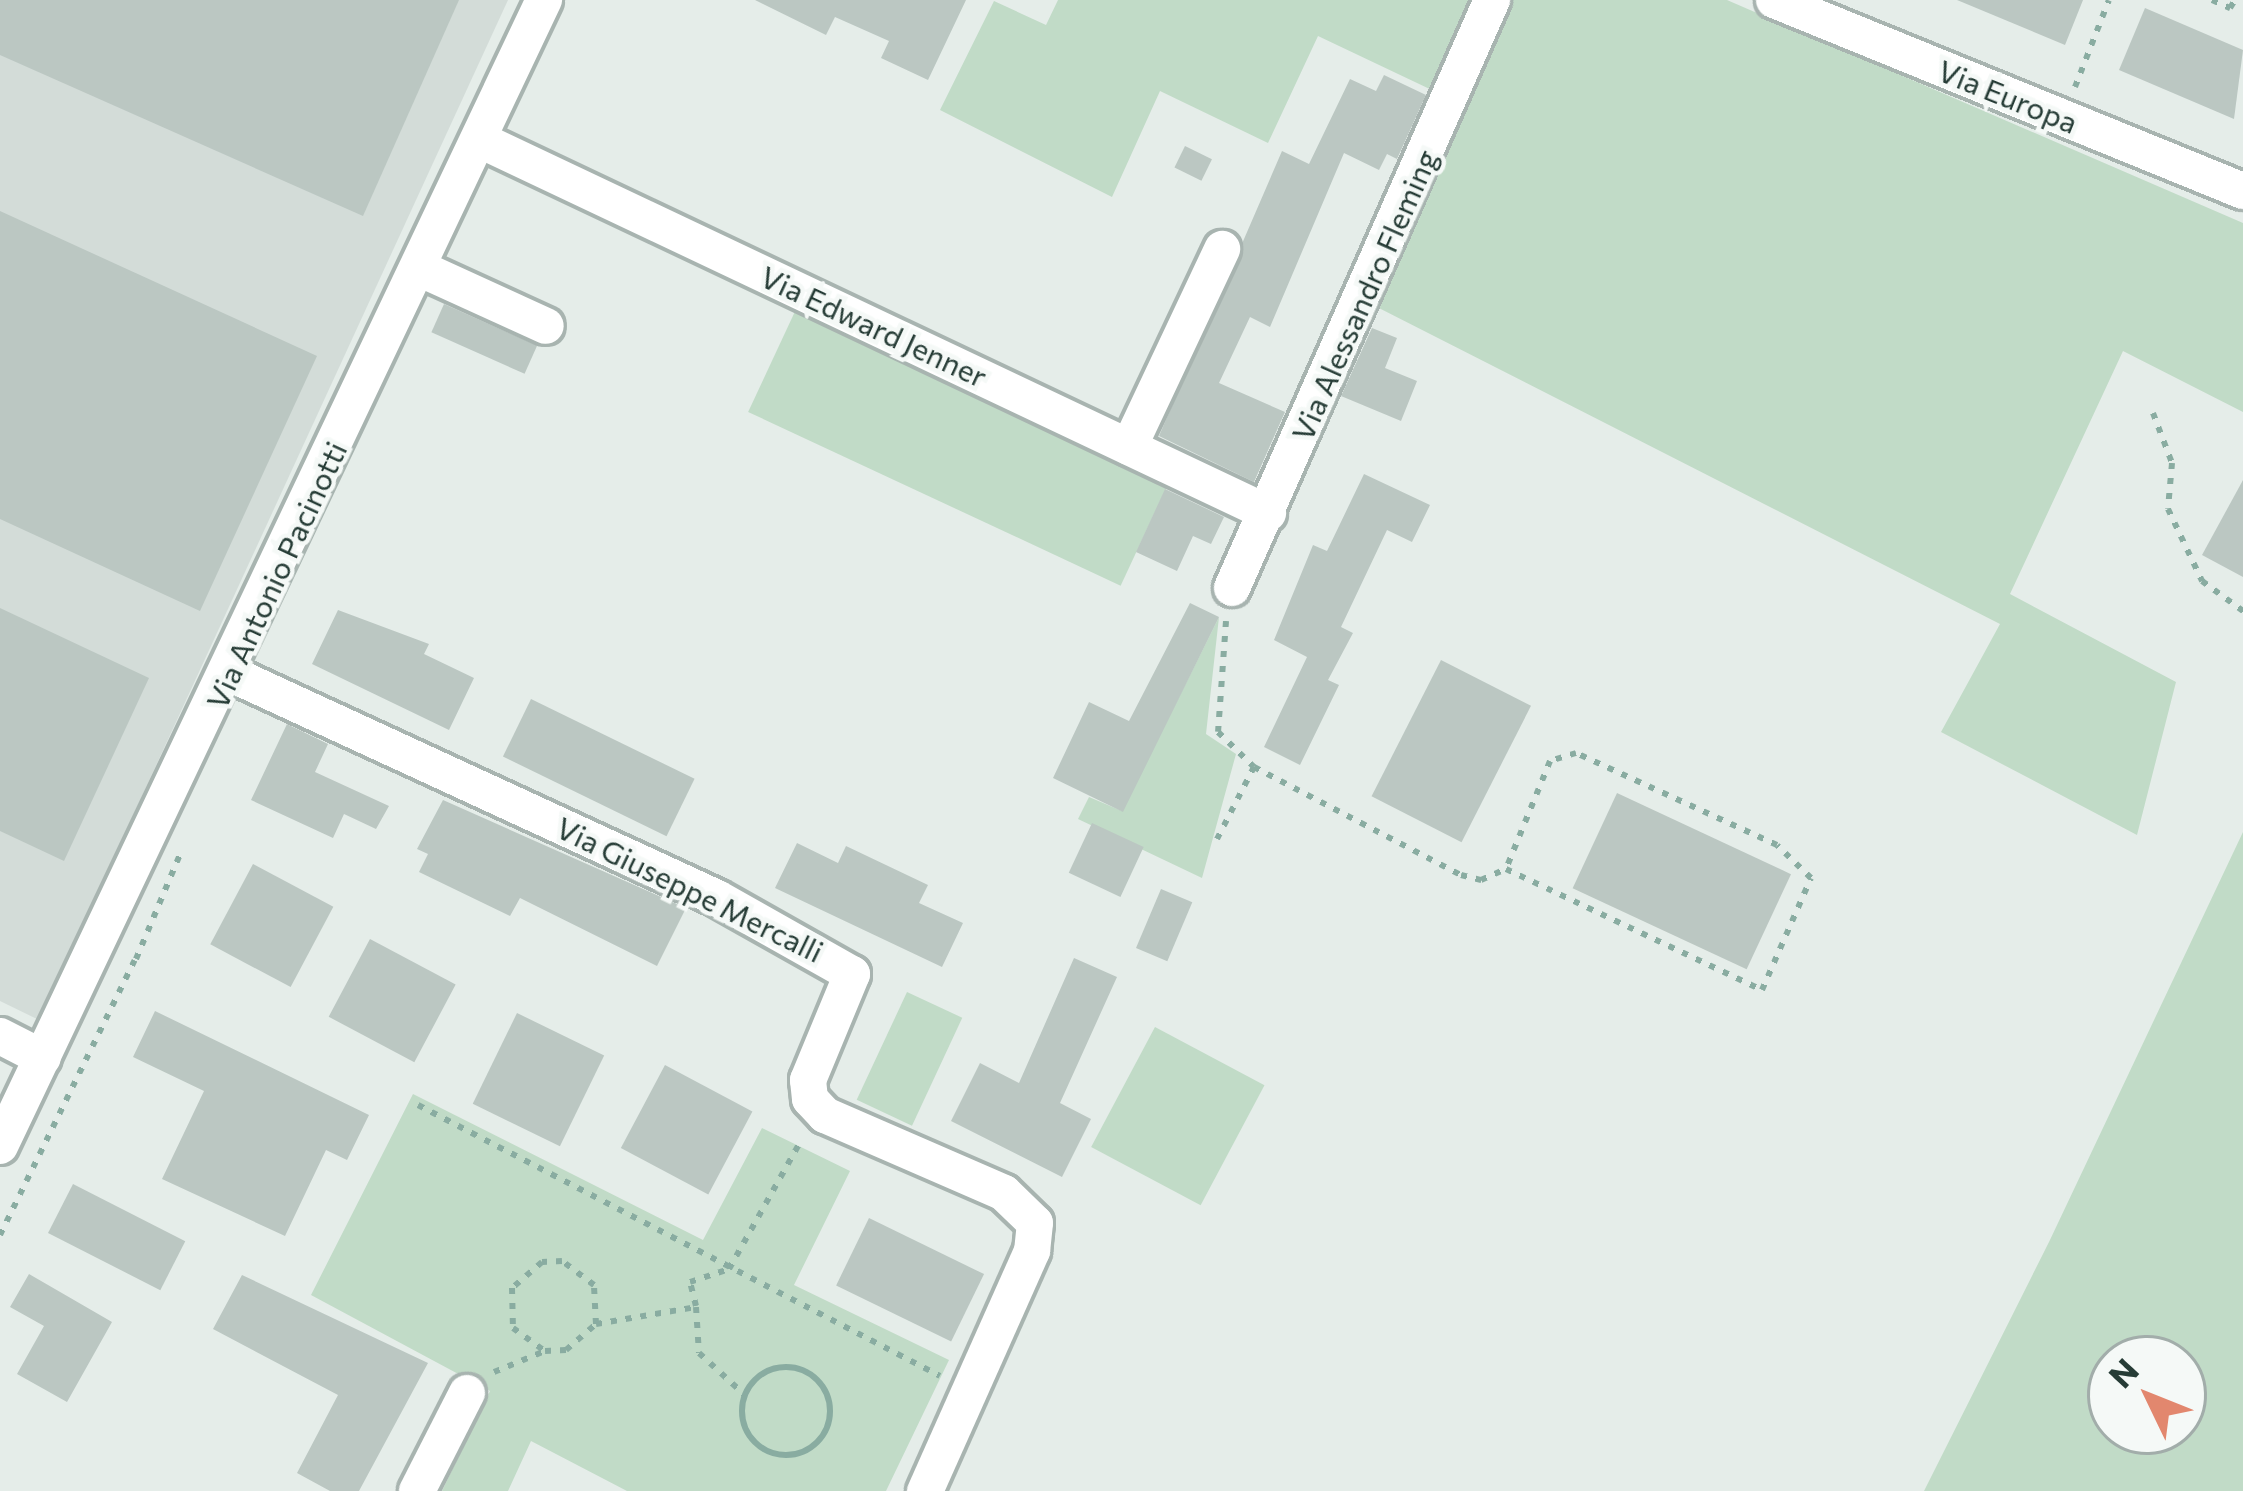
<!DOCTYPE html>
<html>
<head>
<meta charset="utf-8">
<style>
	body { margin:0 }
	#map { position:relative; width:2243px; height:1491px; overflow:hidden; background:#e5ede9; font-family:Commissioner,sans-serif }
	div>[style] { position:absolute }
	.built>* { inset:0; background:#d3dcd8 }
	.green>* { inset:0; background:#c1dbc7; transform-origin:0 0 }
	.building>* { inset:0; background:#bbc7c2; transform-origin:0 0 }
	.path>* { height:6px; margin-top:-3px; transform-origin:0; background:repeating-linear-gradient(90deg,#89aca1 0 6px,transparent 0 15px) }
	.path>.ring { margin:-3px; padding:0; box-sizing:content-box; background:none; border:6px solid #89aca1; border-radius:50% }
	.roads { filter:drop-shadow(3px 0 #a8b4b0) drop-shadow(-3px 0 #a8b4b0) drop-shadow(0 3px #a8b4b0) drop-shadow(0 -3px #a8b4b0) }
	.minor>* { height:36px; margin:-18px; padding:0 18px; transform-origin:18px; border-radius:18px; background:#fff }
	span { translate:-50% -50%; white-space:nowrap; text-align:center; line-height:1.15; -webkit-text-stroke:9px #f5f9f7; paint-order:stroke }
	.street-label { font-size:30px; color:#263c36 }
	.north { position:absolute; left:2087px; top:1335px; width:120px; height:120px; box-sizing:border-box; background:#f5f9f7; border:3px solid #a2adaa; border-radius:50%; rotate:313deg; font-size:33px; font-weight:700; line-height:48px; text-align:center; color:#263c36 }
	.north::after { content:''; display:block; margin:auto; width:42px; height:54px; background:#e2876e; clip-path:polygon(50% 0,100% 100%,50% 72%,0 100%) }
</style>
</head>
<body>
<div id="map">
	<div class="built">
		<i style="clip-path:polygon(0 0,508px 0,39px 1020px,0 1001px)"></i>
	</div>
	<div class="green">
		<i style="clip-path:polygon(1058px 0,1478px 0,1436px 92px,1318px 36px,1268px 143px,1160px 91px,1112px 197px,940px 110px,994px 1px,1046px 25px)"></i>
		<i style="clip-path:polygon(1505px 0,1727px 0,2243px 223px,2243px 412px,2123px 351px,2010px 594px,2176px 682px,2137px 835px,1941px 732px,2000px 624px,1371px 304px)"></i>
		<i style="left:798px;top:305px;width:411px;height:118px;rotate:25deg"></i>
		<i style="clip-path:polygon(1219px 617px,1206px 734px,1236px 754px,1202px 878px,1078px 819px,1089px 797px,1122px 811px)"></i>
		<i style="clip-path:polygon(evenodd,2243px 832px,2243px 1491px,1924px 1491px,2049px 1242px,2243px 832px,2111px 1359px,2183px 1359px,2183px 1431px,2111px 1431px,2111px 1359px)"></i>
		<i style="left:907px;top:992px;width:61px;height:119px;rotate:25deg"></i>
		<i style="left:1155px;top:1027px;width:124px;height:136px;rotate:28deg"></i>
		<i style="clip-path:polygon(413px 1094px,703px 1240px,762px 1128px,850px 1171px,794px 1285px,949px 1360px,886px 1491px,627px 1491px,531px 1441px,508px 1491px,442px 1491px,490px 1391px,311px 1295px)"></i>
	</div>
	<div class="building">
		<i style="clip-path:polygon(0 0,459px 0,363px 216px,0 55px)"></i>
		<i style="clip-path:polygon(755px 0,966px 0,928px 80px,881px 58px,889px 41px,835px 17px,826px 35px)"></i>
		<i style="clip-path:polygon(1957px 0,2083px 0,2065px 45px)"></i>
		<i style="clip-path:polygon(2145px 8px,2243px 50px,2234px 119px,2119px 70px)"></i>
		<i style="clip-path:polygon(1384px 75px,1426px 95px,1397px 159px,1387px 154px,1379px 170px,1344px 153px,1270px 327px,1250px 317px,1219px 383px,1285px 412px,1254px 482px,1159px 436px,1282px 151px,1309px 164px,1350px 79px,1376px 91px)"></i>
		<i style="left:1185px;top:146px;width:30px;height:24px;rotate:26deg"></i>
		<i style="clip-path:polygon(0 211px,317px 356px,200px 611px,0 519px)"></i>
		<i style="left:444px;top:304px;width:102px;height:31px;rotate:24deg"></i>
		<i style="clip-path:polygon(1372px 328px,1397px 338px,1385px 368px,1417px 381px,1401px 421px,1341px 396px)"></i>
		<i style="clip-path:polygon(1364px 474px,1430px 505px,1412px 542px,1387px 530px,1341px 627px,1353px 633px,1328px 680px,1339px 685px,1300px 765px,1264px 747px,1307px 657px,1274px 640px,1313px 545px,1327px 551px)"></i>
		<i style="clip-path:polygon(2243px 480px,2243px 577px,2202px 555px)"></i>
		<i style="clip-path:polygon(1165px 489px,1224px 517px,1211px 544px,1193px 536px,1177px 571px,1136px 552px)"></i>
		<i style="clip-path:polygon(1190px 603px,1219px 617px,1123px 812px,1053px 778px,1089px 702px,1129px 721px)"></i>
		<i style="clip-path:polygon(0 608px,149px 678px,64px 861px,0 831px)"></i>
		<i style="clip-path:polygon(338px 610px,429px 644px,424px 654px,474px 678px,449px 730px,312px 664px)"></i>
		<i style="left:1441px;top:660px;width:101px;height:153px;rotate:27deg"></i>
		<i style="left:531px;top:699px;width:182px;height:64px;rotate:26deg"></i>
		<i style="clip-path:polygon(287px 724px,328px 744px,315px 772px,389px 806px,376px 829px,344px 814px,333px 838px,251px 800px)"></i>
		<i style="left:1617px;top:793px;width:192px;height:105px;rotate:25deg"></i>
		<i style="clip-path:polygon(443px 800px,686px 908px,657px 966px,520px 898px,510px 916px,419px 872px,428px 854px,417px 849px)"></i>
		<i style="left:1092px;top:823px;width:57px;height:55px;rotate:25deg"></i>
		<i style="clip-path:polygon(797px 843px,838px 863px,846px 846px,928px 885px,919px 903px,963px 923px,942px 967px,775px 888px)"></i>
		<i style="left:253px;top:864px;width:91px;height:91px;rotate:28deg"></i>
		<i style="left:1161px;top:889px;width:34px;height:64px;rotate:23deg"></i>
		<i style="left:370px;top:939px;width:97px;height:88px;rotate:28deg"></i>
		<i style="clip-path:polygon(1074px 958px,1117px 977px,1060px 1103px,1091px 1119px,1062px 1177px,951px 1121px,980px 1063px,1019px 1083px)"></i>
		<i style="clip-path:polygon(155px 1011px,369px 1115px,347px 1160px,326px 1150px,285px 1236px,162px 1179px,204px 1091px,133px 1057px)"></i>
		<i style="left:517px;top:1013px;width:97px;height:101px;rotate:26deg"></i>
		<i style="left:665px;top:1065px;width:99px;height:94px;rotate:28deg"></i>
		<i style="left:73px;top:1184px;width:126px;height:55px;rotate:27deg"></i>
		<i style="left:869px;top:1218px;width:128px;height:75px;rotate:26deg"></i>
		<i style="clip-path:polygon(29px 1274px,112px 1322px,67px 1402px,17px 1374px,44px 1326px,10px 1307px)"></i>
		<i style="clip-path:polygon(242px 1275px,428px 1363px,359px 1491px,330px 1491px,297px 1473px,338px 1395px,213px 1329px)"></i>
	</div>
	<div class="path">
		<i style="left:2212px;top:0;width:20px;rotate:24deg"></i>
		<i style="left:2230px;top:8px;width:9px;rotate:-58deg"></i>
		<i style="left:2075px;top:87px;width:93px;rotate:-68.7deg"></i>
		<i style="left:2153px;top:413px;width:53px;rotate:69.2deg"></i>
		<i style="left:2172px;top:463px;width:46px;rotate:95deg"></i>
		<i style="left:2168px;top:509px;width:80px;rotate:64.7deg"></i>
		<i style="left:2202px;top:581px;width:51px;rotate:36.2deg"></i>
		<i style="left:1226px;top:621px;width:111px;rotate:94.1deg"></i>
		<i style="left:1218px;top:732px;width:50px;rotate:44.2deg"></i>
		<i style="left:1254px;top:767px;width:233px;rotate:27.6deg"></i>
		<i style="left:1461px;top:875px;width:21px;rotate:14deg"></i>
		<i style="left:1481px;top:880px;width:27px;rotate:-24deg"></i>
		<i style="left:1506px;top:869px;width:283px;rotate:25.3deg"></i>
		<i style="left:1762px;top:990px;width:122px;rotate:-66.4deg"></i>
		<i style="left:1811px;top:878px;width:47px;rotate:-135.9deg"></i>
		<i style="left:1777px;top:845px;width:221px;rotate:-155.4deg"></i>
		<i style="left:1576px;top:753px;width:27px;rotate:163deg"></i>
		<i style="left:1550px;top:761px;width:117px;rotate:112.2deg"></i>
		<i style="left:1217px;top:839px;width:81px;rotate:-62.8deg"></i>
		<i style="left:136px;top:959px;width:116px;rotate:-67.2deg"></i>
		<i style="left:418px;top:1105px;width:588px;rotate:27.44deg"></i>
		<i style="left:0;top:1235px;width:306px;rotate:-63.9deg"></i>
		<i style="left:696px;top:1306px;width:25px;rotate:-104deg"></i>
		<i style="left:690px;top:1282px;width:41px;rotate:-18.4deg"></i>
		<i style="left:729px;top:1269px;width:149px;rotate:-60.7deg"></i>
		<i style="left:596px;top:1324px;width:39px;rotate:-93deg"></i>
		<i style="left:594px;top:1285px;width:40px;rotate:-143deg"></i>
		<i style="left:562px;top:1261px;width:20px;rotate:177deg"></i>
		<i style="left:542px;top:1262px;width:40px;rotate:139deg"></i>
		<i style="left:512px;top:1288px;width:40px;rotate:88.6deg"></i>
		<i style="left:513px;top:1328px;width:39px;rotate:36deg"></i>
		<i style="left:545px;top:1351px;width:21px;rotate:-3deg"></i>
		<i style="left:566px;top:1350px;width:40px;rotate:-41deg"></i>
		<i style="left:596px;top:1324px;width:101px;rotate:-9.6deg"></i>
		<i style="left:696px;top:1307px;width:46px;rotate:86.3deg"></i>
		<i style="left:699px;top:1353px;width:64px;rotate:42.5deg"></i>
		<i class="ring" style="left:742px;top:1367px;width:82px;height:82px"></i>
		<i style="left:494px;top:1372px;width:55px;rotate:-22.4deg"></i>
	</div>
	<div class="roads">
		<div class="minor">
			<i style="left:1774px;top:0;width:506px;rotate:22.16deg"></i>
			<i style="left:480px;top:140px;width:872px;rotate:25.33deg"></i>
			<i style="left:421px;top:269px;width:137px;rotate:24.5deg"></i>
			<i style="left:1129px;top:447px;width:219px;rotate:-64.8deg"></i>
			<i style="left:1232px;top:588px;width:643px;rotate:-66.15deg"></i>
			<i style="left:229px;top:673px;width:537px;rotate:24.75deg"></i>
			<i style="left:717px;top:898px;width:155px;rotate:29.4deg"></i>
			<i style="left:852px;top:974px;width:115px;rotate:112.5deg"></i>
			<i style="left:808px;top:1080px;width:19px;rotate:84deg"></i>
			<i style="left:810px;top:1099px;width:22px;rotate:47deg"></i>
			<i style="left:825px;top:1115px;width:195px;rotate:23.5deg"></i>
			<i style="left:1004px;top:1193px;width:43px;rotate:44.1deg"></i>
			<i style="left:1035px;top:1223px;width:28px;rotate:96deg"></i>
			<i style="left:1032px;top:1251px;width:263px;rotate:114deg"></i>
			<i style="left:0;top:1036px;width:48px;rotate:27.1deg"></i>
			<i style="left:0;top:1146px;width:1269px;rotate:-64.61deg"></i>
			<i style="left:417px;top:1491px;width:110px;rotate:-63deg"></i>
		</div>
	</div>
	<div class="street-label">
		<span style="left:2008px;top:96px;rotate:22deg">Via Europa</span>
		<span style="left:1364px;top:295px;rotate:-66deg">Via Alessandro Fleming</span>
		<span style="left:874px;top:326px;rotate:25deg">Via Edward Jenner</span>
		<span style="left:276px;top:575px;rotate:-65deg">Via Antonio Pacinotti</span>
		<span style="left:690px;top:889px;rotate:26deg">Via Giuseppe Mercalli</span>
	</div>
	<div class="north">N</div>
</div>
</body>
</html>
